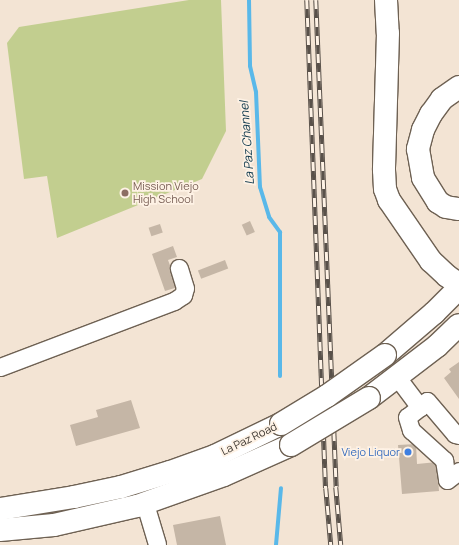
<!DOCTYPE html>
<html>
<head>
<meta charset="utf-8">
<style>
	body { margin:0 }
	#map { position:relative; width:459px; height:545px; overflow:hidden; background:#f3e4d4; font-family:Manrope,sans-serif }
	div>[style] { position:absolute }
	.green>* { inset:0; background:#c2ce8f }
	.stream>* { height:4px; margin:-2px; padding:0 2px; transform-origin:2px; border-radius:2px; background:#59b8e9 }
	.building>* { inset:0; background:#c5b6a6; transform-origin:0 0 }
	.roads { filter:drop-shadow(1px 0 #6e6153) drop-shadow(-1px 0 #6e6153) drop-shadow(0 1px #6e6153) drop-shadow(0 -1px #6e6153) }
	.minor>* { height:17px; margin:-8.5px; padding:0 8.5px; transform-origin:8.5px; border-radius:8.5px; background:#fff }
	.major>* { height:22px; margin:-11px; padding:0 11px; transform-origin:11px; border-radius:11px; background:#fff }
	.highway>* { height:22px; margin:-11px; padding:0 11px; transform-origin:11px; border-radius:11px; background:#fff }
	.rail>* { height:4.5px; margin-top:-2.25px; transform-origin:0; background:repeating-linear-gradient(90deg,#fef2e5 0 9px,#59514a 0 18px); box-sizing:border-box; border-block:1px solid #59514a }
	.bridges { filter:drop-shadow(1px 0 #6e6153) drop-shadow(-1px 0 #6e6153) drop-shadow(0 1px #6e6153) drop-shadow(0 -1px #6e6153) }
	.major-bridge>* { height:22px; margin:-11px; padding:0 11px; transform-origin:11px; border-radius:11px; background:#fff }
	.dots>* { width:11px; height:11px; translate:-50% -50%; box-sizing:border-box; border:2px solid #fef2e5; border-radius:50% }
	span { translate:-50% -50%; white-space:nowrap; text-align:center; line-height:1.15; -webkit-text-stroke:3.5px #fef2e5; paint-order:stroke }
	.education-label { font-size:11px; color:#785e54 }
	.left { translate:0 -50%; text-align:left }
	.street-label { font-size:11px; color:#3b352f }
	.shop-label { font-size:11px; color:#366cbe }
	.right { translate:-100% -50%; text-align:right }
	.water-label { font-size:12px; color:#0f394d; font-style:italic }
</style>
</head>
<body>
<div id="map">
	<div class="green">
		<i style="clip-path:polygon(189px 0,221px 0,226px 131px,202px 179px,57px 238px,47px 176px,24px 179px,7px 43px,19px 27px)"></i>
	</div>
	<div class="stream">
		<i style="left:249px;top:0;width:66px;rotate:89.1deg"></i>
		<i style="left:250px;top:66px;width:27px;rotate:77deg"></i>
		<i style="left:256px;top:92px;width:95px;rotate:87.6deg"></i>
		<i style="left:260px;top:187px;width:31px;rotate:73deg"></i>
		<i style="left:269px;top:217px;width:19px;rotate:54deg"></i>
		<i style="left:280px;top:232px;width:144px;rotate:90deg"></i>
		<i style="left:276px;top:545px;width:57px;rotate:-85deg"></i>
	</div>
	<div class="building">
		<i style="left:250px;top:221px;width:12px;height:9px;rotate:66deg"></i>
		<i style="left:160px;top:224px;width:9px;height:12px;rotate:72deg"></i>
		<i style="clip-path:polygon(173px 246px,177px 257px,168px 260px,178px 287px,165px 291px,152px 254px)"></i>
		<i style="left:225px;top:260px;width:9px;height:29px;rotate:69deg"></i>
		<i style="clip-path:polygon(459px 362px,459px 399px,444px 378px,451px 372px,449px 369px)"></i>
		<i style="clip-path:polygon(131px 400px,140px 428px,76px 446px,70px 425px,98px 417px,96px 410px)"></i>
		<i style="clip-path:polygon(416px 444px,417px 464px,437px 462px,439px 491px,402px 494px,398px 445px)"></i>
		<i style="clip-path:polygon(220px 516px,226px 545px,177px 545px,173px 525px)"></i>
	</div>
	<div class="roads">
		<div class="minor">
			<i style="left:0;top:367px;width:186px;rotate:-20.8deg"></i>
			<i style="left:174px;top:301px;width:11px;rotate:-34deg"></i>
			<i style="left:183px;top:295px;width:7px;rotate:-74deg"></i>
			<i style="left:185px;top:288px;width:21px;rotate:-107deg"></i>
			<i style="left:397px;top:377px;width:38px;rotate:53deg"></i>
			<i style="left:420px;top:407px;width:16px;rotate:142deg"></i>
			<i style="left:407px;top:417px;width:14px;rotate:73deg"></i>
			<i style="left:411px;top:430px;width:45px;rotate:42.3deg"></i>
			<i style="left:444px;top:460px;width:20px;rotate:81deg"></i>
			<i style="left:447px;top:480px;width:15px;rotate:-37deg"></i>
			<i style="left:420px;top:407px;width:9px;rotate:-41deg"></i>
			<i style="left:427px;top:401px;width:43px;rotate:49.7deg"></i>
			<i style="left:455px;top:434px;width:4px;rotate:14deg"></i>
			<i style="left:145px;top:504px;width:42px;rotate:73.3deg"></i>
		</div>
		<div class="major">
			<i style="left:385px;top:355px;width:65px;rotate:-40.6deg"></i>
			<i style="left:434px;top:313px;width:35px;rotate:-45deg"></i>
			<i style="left:369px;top:398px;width:86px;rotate:-37.4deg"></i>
			<i style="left:437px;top:346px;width:30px;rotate:-44deg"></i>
			<i style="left:0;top:509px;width:75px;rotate:-9.2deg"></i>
			<i style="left:74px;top:497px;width:48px;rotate:-12deg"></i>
			<i style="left:121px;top:487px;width:51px;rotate:-17deg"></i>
			<i style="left:170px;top:472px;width:48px;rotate:-19.6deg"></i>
			<i style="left:215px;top:456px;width:73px;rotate:-25.9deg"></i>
			<i style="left:0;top:530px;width:54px;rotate:-5.3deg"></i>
			<i style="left:54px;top:525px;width:85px;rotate:-12.9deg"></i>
			<i style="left:137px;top:506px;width:92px;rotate:-19.6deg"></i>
			<i style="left:224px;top:475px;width:73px;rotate:-24.1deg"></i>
		</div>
		<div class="highway">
			<i style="left:386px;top:0;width:33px;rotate:87deg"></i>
			<i style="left:388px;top:33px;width:137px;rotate:91.7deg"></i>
			<i style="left:384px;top:170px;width:19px;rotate:87deg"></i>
			<i style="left:385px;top:189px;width:12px;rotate:70deg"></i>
			<i style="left:389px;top:200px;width:74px;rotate:55.5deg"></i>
			<i style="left:431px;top:261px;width:22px;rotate:43deg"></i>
			<i style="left:447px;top:276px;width:14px;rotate:34deg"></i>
			<i style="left:459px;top:87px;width:21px;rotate:145deg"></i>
			<i style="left:442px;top:99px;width:19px;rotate:126deg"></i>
			<i style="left:431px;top:114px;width:18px;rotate:117deg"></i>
			<i style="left:423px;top:130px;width:20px;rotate:105deg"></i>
			<i style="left:418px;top:149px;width:29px;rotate:80deg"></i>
			<i style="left:423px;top:178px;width:28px;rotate:58deg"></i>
			<i style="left:438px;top:202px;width:9px;rotate:32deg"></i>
			<i style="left:446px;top:207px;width:13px;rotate:9deg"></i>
		</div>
	</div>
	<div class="rail">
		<i style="left:307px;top:0;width:488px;rotate:87.8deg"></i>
		<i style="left:326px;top:488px;width:57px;rotate:85deg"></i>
		<i style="left:316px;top:0;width:487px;rotate:87.6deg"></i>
		<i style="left:336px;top:487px;width:58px;rotate:85.1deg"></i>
	</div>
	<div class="bridges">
		<div class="major-bridge">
			<i style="left:281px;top:424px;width:54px;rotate:-31.3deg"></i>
			<i style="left:327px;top:396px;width:71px;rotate:-35.3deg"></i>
			<i style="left:291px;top:445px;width:91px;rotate:-31.1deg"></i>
		</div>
	</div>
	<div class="dots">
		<i style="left:125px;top:193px;background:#8d6e63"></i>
		<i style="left:408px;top:452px;background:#3f7fe0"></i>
	</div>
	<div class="education-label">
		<span class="left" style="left:133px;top:193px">Mission Viejo<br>High School</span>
	</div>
	<div class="street-label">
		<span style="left:249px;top:439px;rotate:-26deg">La Paz Road</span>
	</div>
	<div class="shop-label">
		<span class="right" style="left:400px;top:452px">Viejo Liquor</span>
	</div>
	<div class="water-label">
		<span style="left:247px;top:143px;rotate:-94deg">La Paz Channel</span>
	</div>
</div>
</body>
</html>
